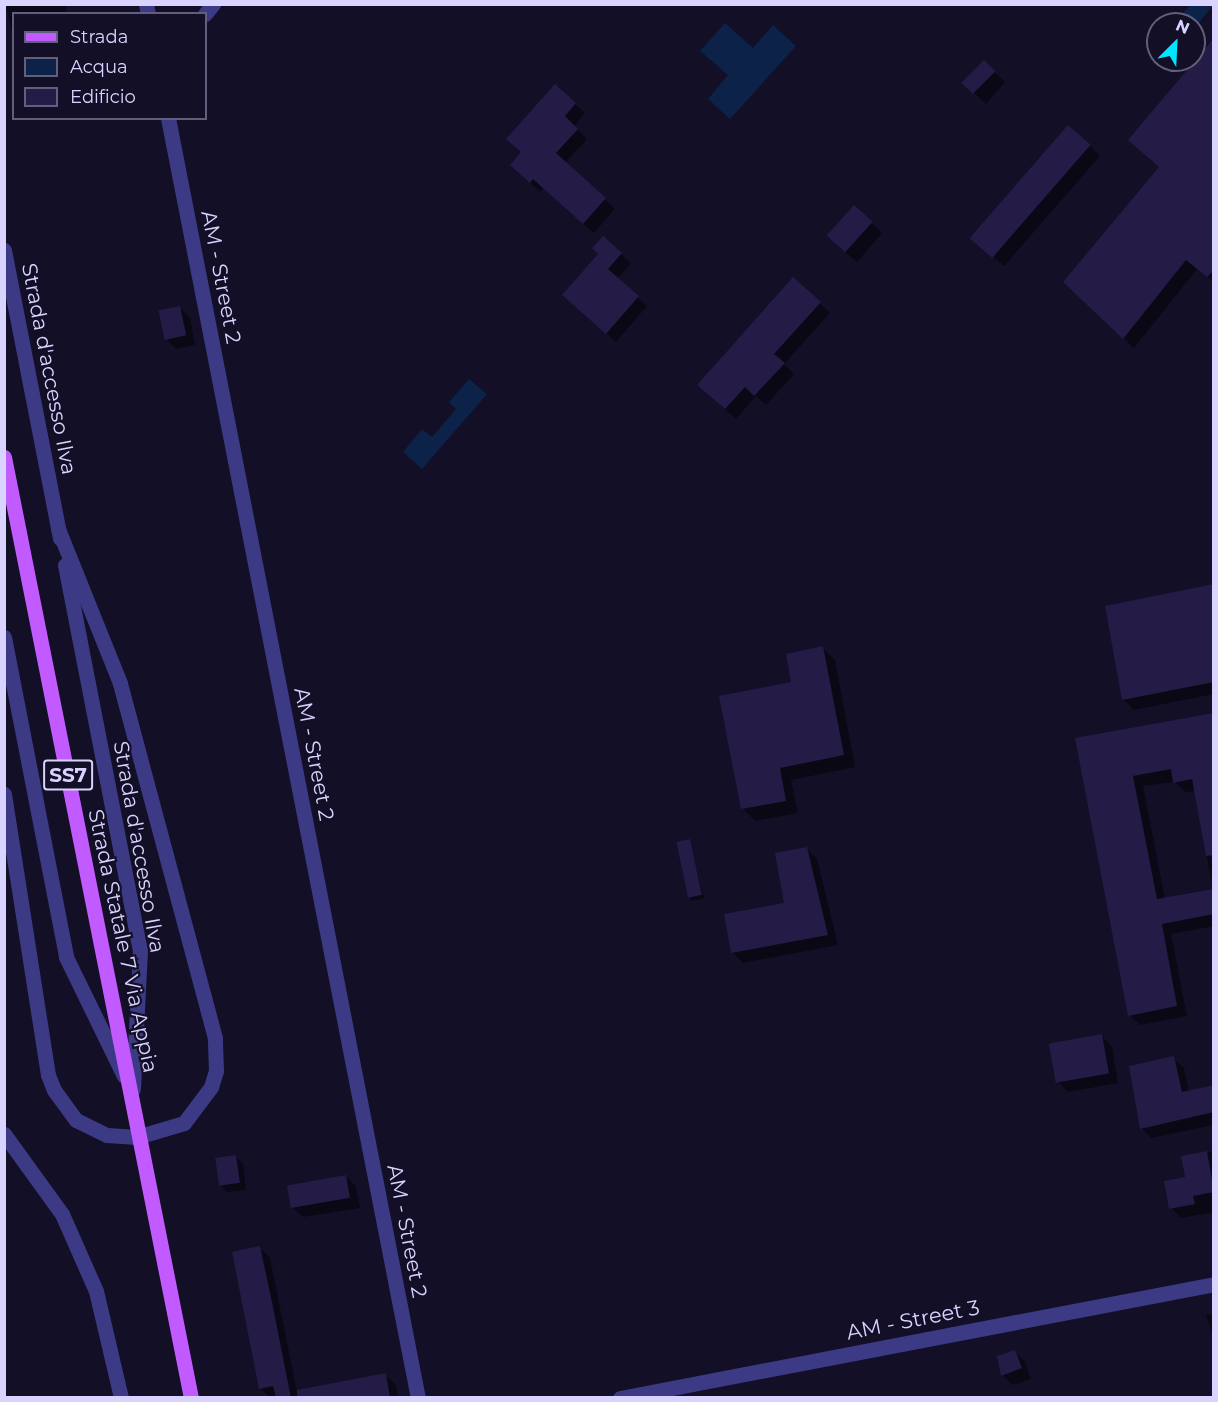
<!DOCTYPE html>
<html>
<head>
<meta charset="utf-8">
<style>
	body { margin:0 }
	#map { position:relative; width:1218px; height:1402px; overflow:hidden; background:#130f26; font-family:Montserrat,sans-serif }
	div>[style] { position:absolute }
	.water>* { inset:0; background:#0c2248 }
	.shadow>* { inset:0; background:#0007 }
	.building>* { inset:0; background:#241b47; transform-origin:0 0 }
	.minor>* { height:15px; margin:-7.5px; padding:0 7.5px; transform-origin:7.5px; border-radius:7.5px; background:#3d3a85 }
	.major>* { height:15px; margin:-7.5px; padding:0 7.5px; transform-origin:7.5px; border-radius:7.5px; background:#c25bff }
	span { translate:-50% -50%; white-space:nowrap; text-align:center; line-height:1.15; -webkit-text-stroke:4.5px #130f26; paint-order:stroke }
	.shield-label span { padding:2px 4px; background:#130f26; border:2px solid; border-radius:4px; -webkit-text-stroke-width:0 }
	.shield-label { font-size:20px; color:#d9d4ff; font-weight:700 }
	.street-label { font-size:21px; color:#d9d4ff }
	.frame { position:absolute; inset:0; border:6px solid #d9d4ff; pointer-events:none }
	.legend { position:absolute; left:12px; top:12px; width:195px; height:108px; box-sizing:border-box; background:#130f26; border:2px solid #625e7d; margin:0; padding:8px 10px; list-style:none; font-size:18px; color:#d9d4ff }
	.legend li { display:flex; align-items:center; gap:12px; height:30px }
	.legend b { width:30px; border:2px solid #625e7d }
	.north { position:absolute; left:1146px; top:12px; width:60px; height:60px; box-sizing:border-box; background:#130f26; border:2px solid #625e7d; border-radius:50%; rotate:24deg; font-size:16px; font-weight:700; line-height:24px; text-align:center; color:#d9d4ff }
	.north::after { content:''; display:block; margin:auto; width:21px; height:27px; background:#00e5ff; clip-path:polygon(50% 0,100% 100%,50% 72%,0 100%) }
</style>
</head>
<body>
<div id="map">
	<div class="water">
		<i style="clip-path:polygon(1190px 5px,1213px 5px,1194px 29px,1194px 24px,1178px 19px)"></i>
		<i style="clip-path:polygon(725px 23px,753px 48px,773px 25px,796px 46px,730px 119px,708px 99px,728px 75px,700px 51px)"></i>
		<i style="clip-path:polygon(469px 379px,487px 394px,422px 469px,403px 452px,422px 429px,432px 437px,456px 409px,449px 402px)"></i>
	</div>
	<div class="shadow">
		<i style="clip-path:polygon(6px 4px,65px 4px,67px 14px,14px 14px,14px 42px)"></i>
		<i style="clip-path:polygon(1214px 40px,1214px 282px,1197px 269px,1134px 348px,1075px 292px,1160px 168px,1130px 140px)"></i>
		<i style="clip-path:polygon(994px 72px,1005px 82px,986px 104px,965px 84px)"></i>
		<i style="clip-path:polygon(575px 104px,585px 113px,574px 126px,587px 139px,565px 163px,615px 209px,594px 233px,544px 188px,540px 192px,512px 165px)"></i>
		<i style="clip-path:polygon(1090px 146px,1100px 156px,1004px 266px,983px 248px)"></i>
		<i style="clip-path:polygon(872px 223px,882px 233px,857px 262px,839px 247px)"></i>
		<i style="clip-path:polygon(603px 238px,631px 263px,617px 279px,647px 306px,616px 342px,573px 304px,599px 254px)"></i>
		<i style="clip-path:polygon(820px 303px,830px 313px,784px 364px,794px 374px,766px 405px,756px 396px,736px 419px,709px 395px)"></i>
		<i style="clip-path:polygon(179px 307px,190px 318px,195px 345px,176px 349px,166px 339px)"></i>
		<i style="clip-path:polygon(1214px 586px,1214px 694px,1134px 710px,1124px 700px)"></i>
		<i style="clip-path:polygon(823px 648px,835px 660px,855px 767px,791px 780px,798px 813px,755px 821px,743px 809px,793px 683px)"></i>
		<i style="clip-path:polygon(evenodd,1214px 714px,1214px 926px,1171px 934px,1187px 1016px,1140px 1025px,1129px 1015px,1077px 739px,1214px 714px,1175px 782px,1185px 792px,1195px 791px,1213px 890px,1165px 899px,1143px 786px,1175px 782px)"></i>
		<i style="clip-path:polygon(689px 841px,704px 898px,692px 901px,689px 898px)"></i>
		<i style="clip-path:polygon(807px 849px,817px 859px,838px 945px,743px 963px,732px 952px,785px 904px)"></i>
		<i style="clip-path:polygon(1102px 1036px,1112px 1047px,1118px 1083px,1068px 1092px,1057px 1081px)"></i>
		<i style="clip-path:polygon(1173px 1058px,1184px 1068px,1189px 1092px,1214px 1087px,1214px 1125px,1151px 1138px,1141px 1128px)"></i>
		<i style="clip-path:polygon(1214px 1151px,1214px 1212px,1181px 1218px,1171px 1208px,1187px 1178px,1183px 1157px)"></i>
		<i style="clip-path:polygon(236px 1157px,243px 1164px,246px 1190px,227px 1192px,220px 1185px)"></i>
		<i style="clip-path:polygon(346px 1176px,356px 1187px,360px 1208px,303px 1217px,292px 1207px)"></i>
		<i style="clip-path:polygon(260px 1248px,270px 1258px,297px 1392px,385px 1374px,396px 1385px,398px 1398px,270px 1398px,260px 1388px)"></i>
		<i style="clip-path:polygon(1214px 1314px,1214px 1338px,1206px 1315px)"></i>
		<i style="clip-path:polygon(1014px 1351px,1025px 1362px,1031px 1379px,1013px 1385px,1002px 1375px)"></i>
	</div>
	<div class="building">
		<i style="clip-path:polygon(1214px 38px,1214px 270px,1207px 277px,1186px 260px,1123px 339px,1063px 282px,1159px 167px,1128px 140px)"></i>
		<i style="left:984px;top:60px;width:16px;height:32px;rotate:45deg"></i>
		<i style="clip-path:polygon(555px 84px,576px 103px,565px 116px,578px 129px,556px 153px,606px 198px,583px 224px,533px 179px,530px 183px,510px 165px,521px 152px,506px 139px)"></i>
		<i style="left:1068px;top:125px;width:30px;height:150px;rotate:41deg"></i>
		<i style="left:854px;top:205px;width:25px;height:41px;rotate:42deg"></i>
		<i style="clip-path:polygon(603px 236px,622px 253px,608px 269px,639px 296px,606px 334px,562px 295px,598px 254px,592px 248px)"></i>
		<i style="clip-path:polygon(793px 277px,821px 302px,774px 354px,785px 363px,754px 396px,745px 387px,725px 409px,697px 385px)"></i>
		<i style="left:180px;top:306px;width:30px;height:22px;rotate:78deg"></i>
		<i style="clip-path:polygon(1214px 584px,1214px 682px,1122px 700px,1105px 606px)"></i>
		<i style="clip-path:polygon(823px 646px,844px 755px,780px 768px,786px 801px,741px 809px,719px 696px,791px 682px,786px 654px)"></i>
		<i style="clip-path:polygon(1214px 713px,1214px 855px,1206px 856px,1192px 779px,1173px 783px,1171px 769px,1133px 776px,1157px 899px,1214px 889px,1214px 914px,1162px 924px,1177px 1006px,1128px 1016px,1075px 738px)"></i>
		<i style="left:690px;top:839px;width:57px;height:14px;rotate:78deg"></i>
		<i style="clip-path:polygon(807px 847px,828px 935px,731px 953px,724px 914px,784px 903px,775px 853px)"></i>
		<i style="left:1102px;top:1034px;width:40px;height:54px;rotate:80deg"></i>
		<i style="clip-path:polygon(1174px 1056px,1182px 1092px,1214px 1085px,1214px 1112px,1140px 1129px,1129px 1066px)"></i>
		<i style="clip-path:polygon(1207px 1151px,1214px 1192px,1193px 1196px,1195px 1204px,1169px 1209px,1164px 1181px,1185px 1177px,1181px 1156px)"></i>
		<i style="left:236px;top:1155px;width:28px;height:21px;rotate:82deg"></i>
		<i style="left:346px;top:1175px;width:23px;height:60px;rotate:80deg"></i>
		<i style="clip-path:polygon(260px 1246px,272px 1302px,291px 1398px,276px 1398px,273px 1386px,259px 1389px,232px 1252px)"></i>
		<i style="clip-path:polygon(1015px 1350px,1022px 1368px,1001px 1376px,997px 1356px)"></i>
		<i style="clip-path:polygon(386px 1373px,390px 1398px,297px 1398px,297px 1390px)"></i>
	</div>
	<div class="minor">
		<i style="left:146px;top:4px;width:10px;rotate:79deg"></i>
		<i style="left:205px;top:14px;width:13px;rotate:-51deg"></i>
		<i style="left:168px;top:118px;width:1304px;rotate:78.95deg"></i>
		<i style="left:4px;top:250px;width:294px;rotate:79deg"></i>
		<i style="left:65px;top:565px;width:392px;rotate:79deg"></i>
		<i style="left:140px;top:950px;width:139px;rotate:92.9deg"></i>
		<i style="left:4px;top:637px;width:326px;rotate:79deg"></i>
		<i style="left:66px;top:957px;width:132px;rotate:64deg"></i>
		<i style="left:4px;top:794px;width:284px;rotate:81.1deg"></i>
		<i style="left:48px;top:1075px;width:16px;rotate:68deg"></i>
		<i style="left:54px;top:1090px;width:37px;rotate:54deg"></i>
		<i style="left:76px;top:1120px;width:34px;rotate:26deg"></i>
		<i style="left:107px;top:1135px;width:30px;rotate:4deg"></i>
		<i style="left:137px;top:1137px;width:49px;rotate:-16.6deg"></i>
		<i style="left:184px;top:1123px;width:45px;rotate:-53.1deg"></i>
		<i style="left:211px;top:1087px;width:17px;rotate:-73deg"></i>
		<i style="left:216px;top:1071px;width:33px;rotate:-92deg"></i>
		<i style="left:215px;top:1038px;width:367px;rotate:-105deg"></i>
		<i style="left:120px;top:683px;width:166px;rotate:-111.9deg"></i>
		<i style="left:4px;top:1134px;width:99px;rotate:54.1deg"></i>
		<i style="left:62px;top:1214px;width:84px;rotate:66.2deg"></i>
		<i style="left:96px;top:1291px;width:110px;rotate:76.8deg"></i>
		<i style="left:620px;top:1398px;width:605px;rotate:-10.86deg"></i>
	</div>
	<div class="major">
		<i style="left:4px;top:457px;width:959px;rotate:78.76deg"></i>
	</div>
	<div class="shield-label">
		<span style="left:68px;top:775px">SS7</span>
	</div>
	<div class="street-label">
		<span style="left:221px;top:277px;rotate:79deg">AM - Street 2</span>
		<span style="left:49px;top:369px;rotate:79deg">Strada d'accesso Ilva</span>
		<span style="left:314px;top:754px;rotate:79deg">AM - Street 2</span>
		<span style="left:139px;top:847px;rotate:80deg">Strada d'accesso Ilva</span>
		<span style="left:123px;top:941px;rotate:78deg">Strada Statale 7 Via Appia</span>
		<span style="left:407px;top:1231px;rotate:79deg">AM - Street 2</span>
		<span style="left:913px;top:1320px;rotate:-11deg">AM - Street 3</span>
	</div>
	<div class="frame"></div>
	<ul class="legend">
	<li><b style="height:8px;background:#c25bff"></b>Strada</li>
	<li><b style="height:16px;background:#0c2248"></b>Acqua</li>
	<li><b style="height:16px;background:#241b47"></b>Edificio</li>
	</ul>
	<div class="north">N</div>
</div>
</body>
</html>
